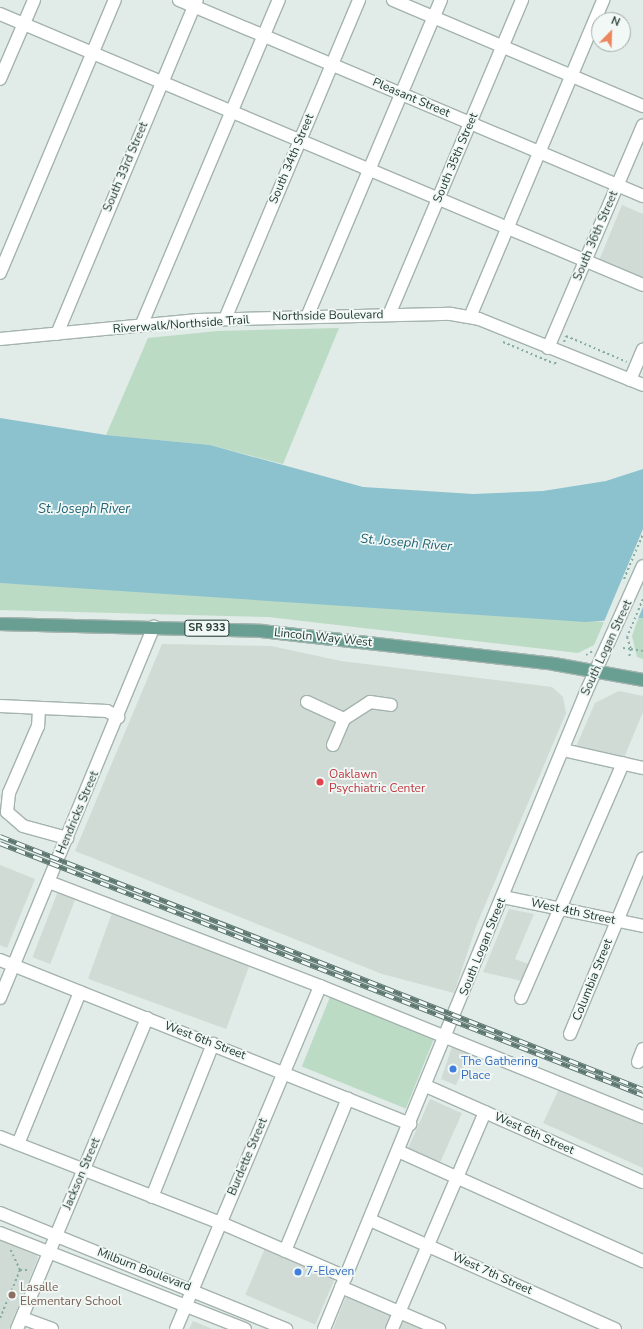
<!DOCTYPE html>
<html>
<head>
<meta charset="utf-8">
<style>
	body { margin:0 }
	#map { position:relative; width:643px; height:1329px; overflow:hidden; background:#e1ebe7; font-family:"Nunito Sans",sans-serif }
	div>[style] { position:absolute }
	.built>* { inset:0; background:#d0dbd6; transform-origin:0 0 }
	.green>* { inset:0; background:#bbdbc5; transform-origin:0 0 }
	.water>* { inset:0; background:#8cc1ce }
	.pier>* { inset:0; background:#e1ebe7 }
	.path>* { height:2px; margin-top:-1px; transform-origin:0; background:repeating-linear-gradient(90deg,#83ada1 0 2px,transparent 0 5px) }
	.roads { filter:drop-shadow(1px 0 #a4b3ae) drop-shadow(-1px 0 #a4b3ae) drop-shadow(0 1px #a4b3ae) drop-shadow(0 -1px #a4b3ae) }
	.minor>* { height:12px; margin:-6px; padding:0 6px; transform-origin:6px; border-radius:6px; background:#fff }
	.major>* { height:12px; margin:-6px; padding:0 6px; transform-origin:6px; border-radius:6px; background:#689f92 }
	.rail>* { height:4.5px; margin-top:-2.25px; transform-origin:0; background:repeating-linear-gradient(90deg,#f2f8f5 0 9px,#5d7770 0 18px); box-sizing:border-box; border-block:1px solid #5d7770 }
	.dots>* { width:11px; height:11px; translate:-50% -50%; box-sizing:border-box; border:2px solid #f2f8f5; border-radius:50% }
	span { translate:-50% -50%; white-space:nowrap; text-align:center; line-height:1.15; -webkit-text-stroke:3.5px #f2f8f5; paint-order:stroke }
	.shield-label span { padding:1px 3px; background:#f2f8f5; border:1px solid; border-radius:3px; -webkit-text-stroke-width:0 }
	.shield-label { font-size:11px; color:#223b35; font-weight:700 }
	.street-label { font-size:12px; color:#223b35 }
	.health-label { font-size:12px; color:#be3a42 }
	.left { translate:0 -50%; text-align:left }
	.shop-label { font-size:12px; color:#366cbe }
	.education-label { font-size:12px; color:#785e54 }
	.water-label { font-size:13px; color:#1f6374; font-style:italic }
	.north { position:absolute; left:591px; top:12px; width:40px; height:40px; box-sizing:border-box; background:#f2f8f5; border:1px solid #9faca8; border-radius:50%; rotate:23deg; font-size:11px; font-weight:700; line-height:16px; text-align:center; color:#223b35 }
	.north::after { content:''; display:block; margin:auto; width:14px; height:18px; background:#eb865f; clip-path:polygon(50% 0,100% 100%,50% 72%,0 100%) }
</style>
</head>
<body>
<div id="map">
	<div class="built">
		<i style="clip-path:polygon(622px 205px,643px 214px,643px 281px,598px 263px)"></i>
		<i style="clip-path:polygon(162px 644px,271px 646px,341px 661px,552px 687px,563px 697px,566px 713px,477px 924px,454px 993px,382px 974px,75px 851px)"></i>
		<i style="clip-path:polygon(619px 691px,643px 696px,643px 712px,623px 760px,575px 749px,595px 703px)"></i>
		<i style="clip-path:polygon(0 865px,35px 879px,7px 948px,0 945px)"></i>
		<i style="left:58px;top:891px;width:19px;height:71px;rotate:21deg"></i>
		<i style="clip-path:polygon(509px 909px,534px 914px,515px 959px,534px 966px,526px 982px,483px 972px)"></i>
		<i style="left:112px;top:913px;width:147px;height:70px;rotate:20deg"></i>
		<i style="clip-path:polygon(453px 1044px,471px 1051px,456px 1085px,441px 1079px)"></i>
		<i style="clip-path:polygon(560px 1087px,643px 1120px,643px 1168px,543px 1123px)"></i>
		<i style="left:430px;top:1099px;width:35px;height:58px;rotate:24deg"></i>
		<i style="clip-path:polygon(0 1237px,34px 1250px,38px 1258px,9px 1329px,0 1329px)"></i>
		<i style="left:266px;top:1246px;width:76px;height:53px;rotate:23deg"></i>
		<i style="clip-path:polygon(348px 1291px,397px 1312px,390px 1329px,333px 1329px)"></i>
		<i style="clip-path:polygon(401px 1314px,434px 1329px,395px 1329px)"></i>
		<i style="clip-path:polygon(193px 1321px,212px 1329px,189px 1329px)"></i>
	</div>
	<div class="green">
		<i style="clip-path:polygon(339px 328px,283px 464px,210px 445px,106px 435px,148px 338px,218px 331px)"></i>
		<i style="clip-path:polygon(0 583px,99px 587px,604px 622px,594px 645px,578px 653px,268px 617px,0 610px)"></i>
		<i style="clip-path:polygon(643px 618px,643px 659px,637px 657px,632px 636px,638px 619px)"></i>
		<i style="left:330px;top:997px;width:112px;height:75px;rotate:22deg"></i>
	</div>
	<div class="water">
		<i style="clip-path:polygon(0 418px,106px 435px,210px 445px,363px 487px,473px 494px,543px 491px,606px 481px,643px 469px,643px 618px,585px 622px,0 583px)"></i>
	</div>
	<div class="pier">
		<i style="clip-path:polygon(643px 529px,643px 607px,637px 621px,603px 624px)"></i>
	</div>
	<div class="path">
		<i style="left:503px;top:342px;width:56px;rotate:22.9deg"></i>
		<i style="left:555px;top:364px;width:3px;rotate:-72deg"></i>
		<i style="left:564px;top:342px;width:6px;rotate:-72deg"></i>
		<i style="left:566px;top:336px;width:66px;rotate:23.1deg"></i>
		<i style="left:624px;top:579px;width:49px;rotate:-67.1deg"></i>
		<i style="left:643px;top:599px;width:41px;rotate:112.8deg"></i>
		<i style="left:627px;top:637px;width:13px;rotate:72deg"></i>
		<i style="left:631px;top:649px;width:12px;rotate:9deg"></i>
		<i style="left:623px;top:648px;width:8px;rotate:7deg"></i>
		<i style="left:631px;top:649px;width:9px;rotate:103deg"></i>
		<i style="left:586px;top:655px;width:8px;rotate:-30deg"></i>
		<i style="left:20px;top:1270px;width:10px"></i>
		<i style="left:0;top:1318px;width:52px;rotate:-67.4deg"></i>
		<i style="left:20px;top:1270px;width:23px;rotate:-115deg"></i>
	</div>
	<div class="roads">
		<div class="minor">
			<i style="left:179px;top:0;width:504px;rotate:22.9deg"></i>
			<i style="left:393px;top:0;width:272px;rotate:23deg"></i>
			<i style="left:0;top:14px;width:698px;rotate:22.85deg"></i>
			<i style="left:0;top:79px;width:86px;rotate:-66.7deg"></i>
			<i style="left:0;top:273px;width:296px;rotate:-67.2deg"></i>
			<i style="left:389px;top:315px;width:342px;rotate:-67.1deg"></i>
			<i style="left:307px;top:317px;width:344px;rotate:-67.1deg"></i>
			<i style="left:470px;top:317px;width:344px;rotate:-67.2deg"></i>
			<i style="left:225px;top:319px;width:346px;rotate:-67.2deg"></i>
			<i style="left:141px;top:326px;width:354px;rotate:-67.1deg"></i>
			<i style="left:57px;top:334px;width:362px;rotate:-67.3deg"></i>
			<i style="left:0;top:339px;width:199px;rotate:-5.5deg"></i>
			<i style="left:198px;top:320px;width:253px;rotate:-1.4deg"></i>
			<i style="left:451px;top:314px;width:28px;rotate:10deg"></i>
			<i style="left:479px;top:319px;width:177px;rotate:21.9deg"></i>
			<i style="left:548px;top:348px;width:242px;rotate:-66.9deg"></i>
			<i style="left:630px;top:380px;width:33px;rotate:-67deg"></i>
			<i style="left:307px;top:702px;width:41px;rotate:24.7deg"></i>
			<i style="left:0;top:706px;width:107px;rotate:2.7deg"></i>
			<i style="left:107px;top:711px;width:13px;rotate:29deg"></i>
			<i style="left:39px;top:709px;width:17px;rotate:93deg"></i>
			<i style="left:38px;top:726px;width:73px;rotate:113.4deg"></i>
			<i style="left:9px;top:793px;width:19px;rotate:96deg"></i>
			<i style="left:7px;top:812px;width:21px;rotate:41deg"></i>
			<i style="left:23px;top:826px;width:46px;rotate:15.3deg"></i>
			<i style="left:333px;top:745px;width:28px;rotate:-67deg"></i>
			<i style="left:344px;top:719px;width:31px;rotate:-33deg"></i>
			<i style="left:370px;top:702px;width:21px;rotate:8deg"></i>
			<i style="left:563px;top:750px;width:82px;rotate:12.7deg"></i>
			<i style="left:49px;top:882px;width:290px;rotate:21deg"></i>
			<i style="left:320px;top:986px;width:349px;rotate:22.1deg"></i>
			<i style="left:503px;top:897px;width:143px;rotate:11.7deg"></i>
			<i style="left:0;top:960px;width:442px;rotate:21.8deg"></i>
			<i style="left:0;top:998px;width:402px;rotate:-67.5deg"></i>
			<i style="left:521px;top:998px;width:256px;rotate:-66.5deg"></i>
			<i style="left:570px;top:1034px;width:190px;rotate:-67.4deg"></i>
			<i style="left:638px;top:1062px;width:14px;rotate:-69deg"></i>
			<i style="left:426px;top:1086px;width:237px;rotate:23.9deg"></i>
			<i style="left:0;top:1137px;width:237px;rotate:21.3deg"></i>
			<i style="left:221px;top:1223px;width:136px;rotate:23.4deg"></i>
			<i style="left:18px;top:1144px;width:164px;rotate:-67.8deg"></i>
			<i style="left:398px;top:1151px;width:269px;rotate:24.2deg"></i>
			<i style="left:152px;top:1197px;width:165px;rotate:-68.3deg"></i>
			<i style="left:0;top:1213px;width:309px;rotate:22.1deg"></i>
			<i style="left:370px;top:1220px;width:268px;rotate:24deg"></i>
			<i style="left:0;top:1233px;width:263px;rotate:21.4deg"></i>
			<i style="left:285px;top:1251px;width:165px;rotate:-67.6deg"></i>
			<i style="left:341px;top:1287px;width:107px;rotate:23.2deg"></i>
			<i style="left:22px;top:1318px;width:32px;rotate:20deg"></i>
			<i style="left:17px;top:1329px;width:337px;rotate:-67.3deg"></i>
			<i style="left:176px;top:1329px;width:372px;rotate:-67.2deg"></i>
			<i style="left:324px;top:1329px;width:689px;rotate:-67.64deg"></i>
			<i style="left:586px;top:692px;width:138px;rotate:-65.7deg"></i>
			<i style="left:392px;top:1329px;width:236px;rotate:-66.8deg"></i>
		</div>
		<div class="major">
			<i style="left:0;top:624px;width:261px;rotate:1.5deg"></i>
			<i style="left:261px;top:631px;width:295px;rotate:6.4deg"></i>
			<i style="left:554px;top:664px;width:90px;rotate:10.2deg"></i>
		</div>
	</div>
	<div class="rail">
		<i style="left:0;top:836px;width:691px;rotate:21.48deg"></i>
		<i style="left:0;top:843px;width:691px;rotate:21.4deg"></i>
	</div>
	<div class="dots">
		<i style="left:320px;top:782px;background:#e0444e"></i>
		<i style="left:453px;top:1069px;background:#3f7fe0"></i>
		<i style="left:298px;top:1272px;background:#3f7fe0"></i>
		<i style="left:12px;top:1295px;background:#8d6e63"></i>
	</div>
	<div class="shield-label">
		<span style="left:207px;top:628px">SR 933</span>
	</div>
	<div class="street-label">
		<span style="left:411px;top:98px;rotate:23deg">Pleasant Street</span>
		<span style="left:456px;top:158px;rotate:-67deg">South 35th Street</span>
		<span style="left:292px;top:159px;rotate:-67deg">South 34th Street</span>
		<span style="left:126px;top:167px;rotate:-67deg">South 33rd Street</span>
		<span style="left:596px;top:236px;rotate:-67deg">South 36th Street</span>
		<span style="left:328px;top:316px;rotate:-1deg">Northside Boulevard</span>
		<span style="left:181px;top:325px;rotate:-4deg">Riverwalk/Northside Trail</span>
		<span style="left:323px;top:638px;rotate:6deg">Lincoln Way West</span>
		<span style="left:607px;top:648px;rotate:-65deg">South Logan Street</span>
		<span style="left:78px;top:813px;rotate:-67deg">Hendricks Street</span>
		<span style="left:573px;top:912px;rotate:12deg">West 4th Street</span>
		<span style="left:483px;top:947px;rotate:-68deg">South Logan Street</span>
		<span style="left:593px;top:980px;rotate:-68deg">Columbia Street</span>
		<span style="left:205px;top:1041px;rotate:21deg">West 6th Street</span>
		<span style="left:534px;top:1134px;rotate:24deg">West 6th Street</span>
		<span style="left:248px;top:1157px;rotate:-67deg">Burdette Street</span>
		<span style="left:82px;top:1174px;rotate:-67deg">Jackson Street</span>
		<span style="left:144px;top:1270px;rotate:21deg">Milburn Boulevard</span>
		<span style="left:492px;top:1274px;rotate:24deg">West 7th Street</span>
	</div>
	<div class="health-label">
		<span class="left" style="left:329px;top:782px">Oaklawn<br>Psychiatric Center</span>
	</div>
	<div class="shop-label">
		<span class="left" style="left:461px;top:1069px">The Gathering<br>Place</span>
		<span class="left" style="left:306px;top:1272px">7-Eleven</span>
	</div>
	<div class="education-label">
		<span class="left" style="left:20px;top:1295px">Lasalle<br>Elementary School</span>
	</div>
	<div class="water-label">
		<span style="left:84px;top:509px">St. Joseph River</span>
		<span style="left:406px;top:543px;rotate:5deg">St. Joseph River</span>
	</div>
	<div class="north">N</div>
</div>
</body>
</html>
